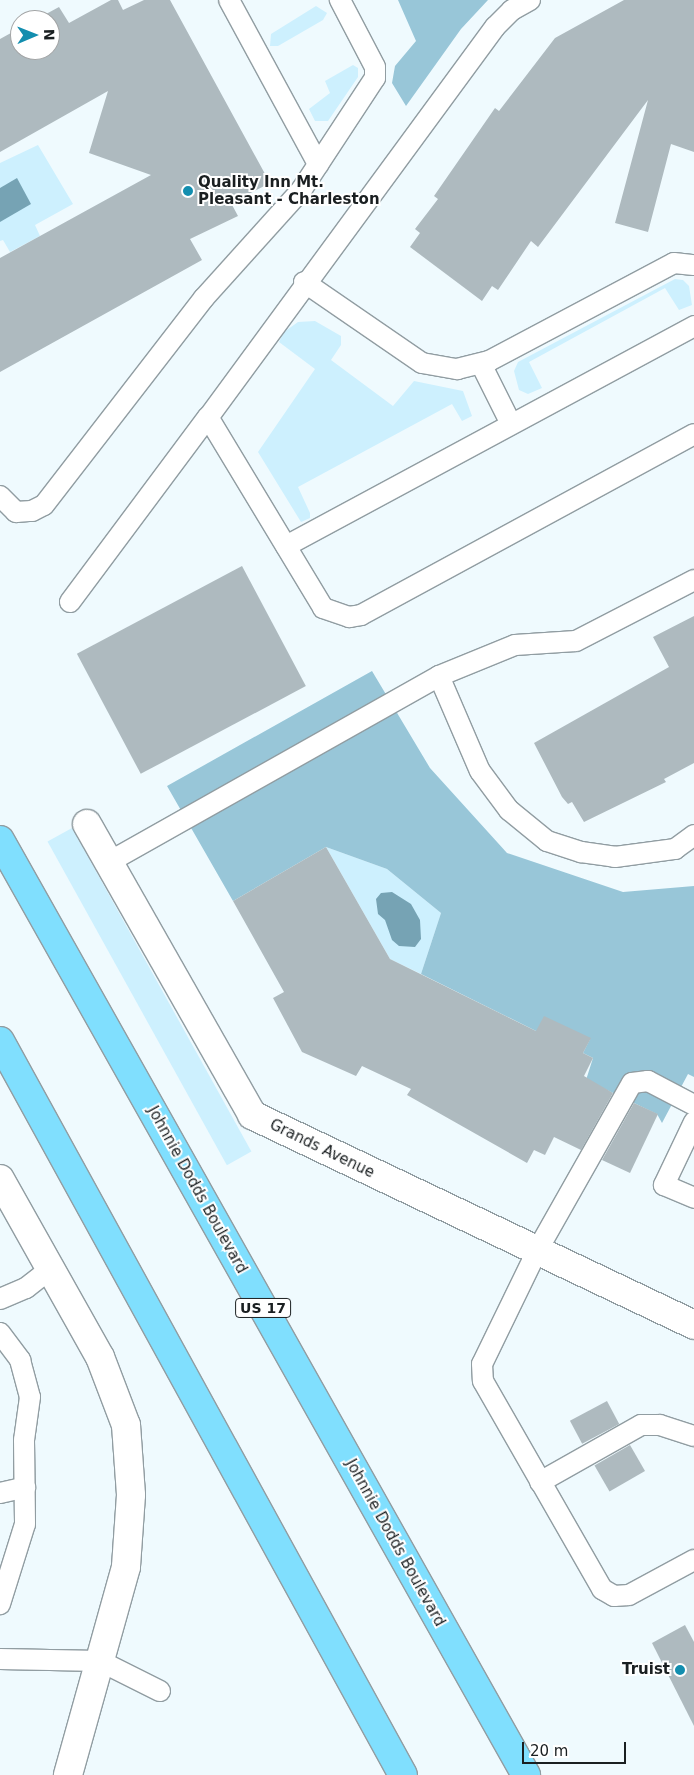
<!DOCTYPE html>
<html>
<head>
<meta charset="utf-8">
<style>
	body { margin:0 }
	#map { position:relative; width:694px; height:1775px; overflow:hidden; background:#effafe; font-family:"DejaVu Sans",sans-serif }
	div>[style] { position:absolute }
	.green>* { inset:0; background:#cdf0fe; transform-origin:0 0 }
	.forest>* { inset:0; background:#98c6d8 }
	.water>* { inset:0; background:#76a3b4 }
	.building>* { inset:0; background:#aebabf; transform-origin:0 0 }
	.roads { filter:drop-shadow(1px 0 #919da2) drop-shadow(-1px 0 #919da2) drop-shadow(0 1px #919da2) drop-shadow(0 -1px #919da2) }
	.service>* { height:20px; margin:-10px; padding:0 10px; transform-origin:10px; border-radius:10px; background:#fff }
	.minor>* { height:28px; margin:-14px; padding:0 14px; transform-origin:14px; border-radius:14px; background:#fff }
	.tertiary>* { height:28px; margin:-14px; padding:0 14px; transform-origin:14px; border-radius:14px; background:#fff }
	.trunk>* { height:28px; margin:-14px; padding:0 14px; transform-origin:14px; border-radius:14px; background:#80dffe }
	.dots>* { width:14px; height:14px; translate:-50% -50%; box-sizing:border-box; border:2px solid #fff; border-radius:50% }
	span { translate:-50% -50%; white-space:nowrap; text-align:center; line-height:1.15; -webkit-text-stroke:4px #fff; paint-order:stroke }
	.shield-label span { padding:1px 4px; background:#fff; border:1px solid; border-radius:4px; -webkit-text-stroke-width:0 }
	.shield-label { font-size:14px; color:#1a1f21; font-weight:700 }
	.poi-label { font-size:15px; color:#1a1f21; font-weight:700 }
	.left { translate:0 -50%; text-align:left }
	.right { translate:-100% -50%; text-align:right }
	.street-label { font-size:15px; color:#1a1f21 }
	.north { position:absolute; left:10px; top:10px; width:50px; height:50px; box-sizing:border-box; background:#fff; border:1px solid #a3a5a6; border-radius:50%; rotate:89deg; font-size:14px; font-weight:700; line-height:20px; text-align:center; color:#1a1f21 }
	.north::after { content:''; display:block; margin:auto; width:18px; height:22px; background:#138eaf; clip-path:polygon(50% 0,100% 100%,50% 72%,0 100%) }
	.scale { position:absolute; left:522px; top:1742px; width:104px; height:22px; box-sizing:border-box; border:2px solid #1a1f21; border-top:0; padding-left:6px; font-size:15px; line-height:18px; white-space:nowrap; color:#1a1f21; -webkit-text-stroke:4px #fff; paint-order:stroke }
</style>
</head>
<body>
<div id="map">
	<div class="green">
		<i style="clip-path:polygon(316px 6px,327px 13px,323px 20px,278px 46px,270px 46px,271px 34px)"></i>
		<i style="clip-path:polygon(353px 65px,358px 68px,358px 77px,328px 121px,315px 121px,309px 109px,330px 93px,325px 81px)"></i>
		<i style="clip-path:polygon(38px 145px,73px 204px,35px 225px,40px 236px,10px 252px,3px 240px,0 241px,0 163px)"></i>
		<i style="clip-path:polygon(675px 279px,683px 280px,689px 286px,692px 305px,679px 310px,665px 288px,529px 362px,542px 388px,528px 394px,519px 390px,514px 371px,518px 362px)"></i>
		<i style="clip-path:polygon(315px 321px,341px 336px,341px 345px,331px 360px,393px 406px,414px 381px,463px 391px,472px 416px,462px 421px,452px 404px,298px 487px,310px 513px,310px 518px,301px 522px,258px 452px,315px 369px,279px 342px,284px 332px,298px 322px)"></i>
		<i style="left:72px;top:828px;width:370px;height:28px;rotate:61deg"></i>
		<i style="clip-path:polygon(326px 847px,387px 869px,441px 913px,421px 974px,390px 959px)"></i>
	</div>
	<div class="forest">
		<i style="clip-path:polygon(398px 0,488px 0,461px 29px,406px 106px,392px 83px,395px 66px,416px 41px)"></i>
		<i style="clip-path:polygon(372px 671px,430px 768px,507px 853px,623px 892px,694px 886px,694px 1077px,688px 1074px,662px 1123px,657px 1114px,586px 1080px,593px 1058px,583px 1053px,590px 1039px,536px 1031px,421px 974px,441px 913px,387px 869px,326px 847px,233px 901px,167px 786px)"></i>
	</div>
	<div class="water">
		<i style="clip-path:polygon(17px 178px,31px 204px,0 222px,0 188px)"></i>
		<i style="clip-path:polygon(392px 892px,411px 904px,420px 920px,421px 939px,415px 947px,399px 946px,392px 940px,385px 920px,378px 914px,376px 899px,381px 893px)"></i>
	</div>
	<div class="building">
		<i style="clip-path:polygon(111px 0,118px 0,123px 10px,144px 0,170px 0,270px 183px,231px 203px,238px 216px,190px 239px,202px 260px,0 372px,0 258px,151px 175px,89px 153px,108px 91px,0 152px,0 39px,20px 28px,20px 50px,50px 50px,50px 20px,35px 20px,59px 7px,69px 23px)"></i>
		<i style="clip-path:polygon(624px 0,694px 0,694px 152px,671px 144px,648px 232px,615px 223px,648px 100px,538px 247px,531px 241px,498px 290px,492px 286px,482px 301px,410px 247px,420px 233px,415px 229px,438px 199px,434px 196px,495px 108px,499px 111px,555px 38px)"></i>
		<i style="left:242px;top:566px;width:136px;height:187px;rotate:62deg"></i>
		<i style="clip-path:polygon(694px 616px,694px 763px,664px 779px,666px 782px,584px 822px,572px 802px,568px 804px,562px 797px,534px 743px,669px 667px,653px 637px)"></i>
		<i style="clip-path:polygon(326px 847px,390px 959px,536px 1031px,544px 1016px,591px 1038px,583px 1053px,593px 1058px,584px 1076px,613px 1093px,581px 1150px,554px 1137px,545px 1155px,534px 1150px,527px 1163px,407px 1095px,411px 1089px,362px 1066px,356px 1076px,302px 1052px,273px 998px,284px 992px,233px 901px)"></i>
		<i style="clip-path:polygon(634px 1103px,658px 1114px,630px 1173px,602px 1160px)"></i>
		<i style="left:607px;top:1401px;width:26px;height:42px;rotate:62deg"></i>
		<i style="left:630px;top:1445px;width:30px;height:41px;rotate:60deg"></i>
		<i style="clip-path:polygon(685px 1625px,694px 1642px,694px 1726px,652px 1643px)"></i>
	</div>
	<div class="roads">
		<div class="service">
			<i style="left:229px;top:0;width:187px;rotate:61.5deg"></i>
			<i style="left:530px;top:0;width:21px;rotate:151deg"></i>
			<i style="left:512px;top:10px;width:24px;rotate:135deg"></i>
			<i style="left:495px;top:27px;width:484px;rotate:126.3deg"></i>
			<i style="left:208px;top:417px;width:223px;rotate:58.9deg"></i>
			<i style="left:323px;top:608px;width:28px;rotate:19deg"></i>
			<i style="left:349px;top:617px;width:12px;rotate:-9deg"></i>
			<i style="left:361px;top:615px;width:379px;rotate:-28.5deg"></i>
			<i style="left:304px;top:282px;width:143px;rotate:34.5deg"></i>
			<i style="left:422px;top:363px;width:36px;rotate:10deg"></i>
			<i style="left:457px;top:369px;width:33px;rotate:-14deg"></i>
			<i style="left:489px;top:361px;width:209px;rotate:-27.9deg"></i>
			<i style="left:674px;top:263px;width:20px;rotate:6deg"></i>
			<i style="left:481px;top:364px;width:67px;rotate:63.4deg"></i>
			<i style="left:0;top:496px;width:23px;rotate:45deg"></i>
			<i style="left:16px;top:512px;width:16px;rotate:-4deg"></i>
			<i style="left:32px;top:511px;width:13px;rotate:-27deg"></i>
			<i style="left:44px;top:505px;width:262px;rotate:-52.3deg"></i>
			<i style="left:204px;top:298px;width:147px;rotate:-48deg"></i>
			<i style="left:302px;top:189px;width:133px;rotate:-56.7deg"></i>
			<i style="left:375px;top:78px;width:11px;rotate:-90deg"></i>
			<i style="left:375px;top:67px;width:76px;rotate:-117.6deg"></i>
			<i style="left:286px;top:546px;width:464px;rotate:-28.3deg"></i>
			<i style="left:70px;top:602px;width:231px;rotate:-53.3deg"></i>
			<i style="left:439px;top:676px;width:103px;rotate:66.7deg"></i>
			<i style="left:480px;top:771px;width:49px;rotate:53.4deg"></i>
			<i style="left:509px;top:810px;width:49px;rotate:39.2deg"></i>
			<i style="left:547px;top:841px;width:36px;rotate:18deg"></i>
			<i style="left:581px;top:852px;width:34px;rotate:8deg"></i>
			<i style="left:615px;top:857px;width:61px;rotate:-7.6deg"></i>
			<i style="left:675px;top:849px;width:24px;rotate:-36deg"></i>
			<i style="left:109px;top:862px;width:379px;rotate:-29.4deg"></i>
			<i style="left:439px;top:676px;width:82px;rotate:-22.2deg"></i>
			<i style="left:515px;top:645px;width:61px;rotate:-3.8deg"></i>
			<i style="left:576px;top:641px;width:133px;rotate:-27.3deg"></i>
			<i style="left:694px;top:1105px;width:52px;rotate:-152.4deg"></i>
			<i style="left:648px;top:1081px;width:16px;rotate:173deg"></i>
			<i style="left:632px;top:1083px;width:195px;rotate:119.5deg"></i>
			<i style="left:536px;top:1253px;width:123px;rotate:115.9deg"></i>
			<i style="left:482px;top:1364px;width:17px;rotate:87deg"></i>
			<i style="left:483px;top:1381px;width:240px;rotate:60.2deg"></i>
			<i style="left:602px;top:1589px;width:14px;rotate:30deg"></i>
			<i style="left:614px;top:1596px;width:15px;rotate:-4deg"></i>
			<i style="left:629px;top:1595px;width:74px;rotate:-28.3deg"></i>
			<i style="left:694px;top:1122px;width:70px;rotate:115.5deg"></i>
			<i style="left:664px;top:1185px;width:33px;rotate:23deg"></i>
			<i style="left:0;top:1299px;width:28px;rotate:-23deg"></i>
			<i style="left:26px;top:1288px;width:33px;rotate:-38deg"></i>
			<i style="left:0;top:1333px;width:34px;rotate:53deg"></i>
			<i style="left:20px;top:1360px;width:38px;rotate:75deg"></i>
			<i style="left:30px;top:1397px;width:43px;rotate:97.9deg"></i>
			<i style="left:24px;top:1440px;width:84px;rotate:89.3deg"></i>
			<i style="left:25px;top:1524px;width:84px;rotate:107.4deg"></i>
			<i style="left:540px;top:1482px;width:116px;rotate:-29.4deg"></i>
			<i style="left:641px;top:1425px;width:19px"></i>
			<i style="left:660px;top:1425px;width:36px;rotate:18deg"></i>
			<i style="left:0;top:1493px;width:26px;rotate:-13deg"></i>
			<i style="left:0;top:1659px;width:100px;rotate:1.1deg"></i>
			<i style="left:100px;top:1661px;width:67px;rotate:26.6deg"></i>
		</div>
		<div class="minor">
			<i style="left:87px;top:824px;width:335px;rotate:60.4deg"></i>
			<i style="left:252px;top:1115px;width:489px;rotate:25.4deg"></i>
		</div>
		<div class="tertiary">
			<i style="left:0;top:1179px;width:204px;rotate:60.7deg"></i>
			<i style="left:100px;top:1357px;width:73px;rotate:69.1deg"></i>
			<i style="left:126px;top:1425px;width:70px;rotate:85.9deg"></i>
			<i style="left:131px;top:1495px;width:72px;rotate:94deg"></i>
			<i style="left:126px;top:1567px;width:216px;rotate:105.6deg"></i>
		</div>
		<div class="trunk">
			<i style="left:0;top:840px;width:1073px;rotate:60.64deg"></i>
			<i style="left:0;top:1041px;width:837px;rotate:61.23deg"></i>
		</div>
	</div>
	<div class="dots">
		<i style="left:188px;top:191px;background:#138eaf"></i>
		<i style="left:680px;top:1670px;background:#138eaf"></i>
	</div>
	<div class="shield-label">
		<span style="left:263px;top:1308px">US 17</span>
	</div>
	<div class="poi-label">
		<span class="left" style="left:198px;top:191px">Quality Inn Mt.<br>Pleasant - Charleston</span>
		<span class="right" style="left:670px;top:1670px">Truist</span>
	</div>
	<div class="street-label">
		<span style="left:322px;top:1149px;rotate:26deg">Grands Avenue</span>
		<span style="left:197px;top:1190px;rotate:61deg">Johnnie Dodds Boulevard</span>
		<span style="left:395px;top:1543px;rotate:61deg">Johnnie Dodds Boulevard</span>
	</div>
	<div class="north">N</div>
	<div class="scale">20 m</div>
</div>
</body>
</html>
